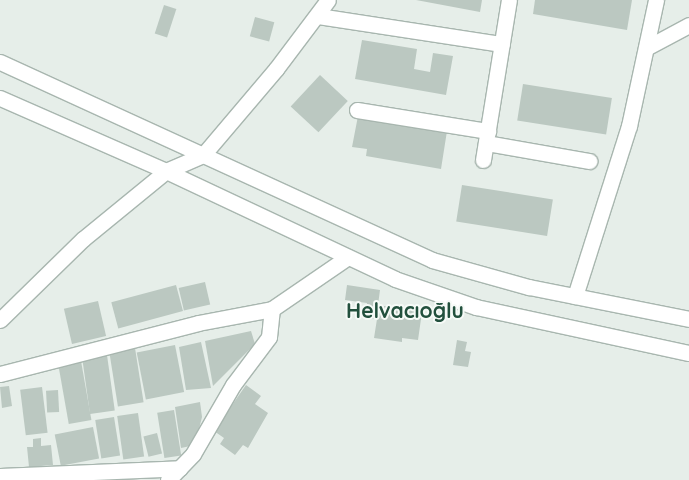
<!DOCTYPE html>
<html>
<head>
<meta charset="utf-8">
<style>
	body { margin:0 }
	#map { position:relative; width:689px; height:480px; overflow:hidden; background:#e6eee9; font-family:Quicksand,sans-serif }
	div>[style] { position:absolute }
	.building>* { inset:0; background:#bbc8c1; transform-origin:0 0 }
	.roads { filter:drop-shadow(1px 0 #a8b6af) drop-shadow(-1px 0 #a8b6af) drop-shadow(0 1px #a8b6af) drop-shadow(0 -1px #a8b6af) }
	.minor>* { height:15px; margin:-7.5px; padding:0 7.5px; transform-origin:7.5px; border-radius:7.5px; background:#fff }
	span { translate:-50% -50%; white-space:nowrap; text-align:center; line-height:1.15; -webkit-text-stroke:4px #f6faf7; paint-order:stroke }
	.district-label { font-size:21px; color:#22503d; font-weight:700 }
</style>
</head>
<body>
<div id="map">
	<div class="building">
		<i style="clip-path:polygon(416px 0,482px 0,480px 12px)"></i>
		<i style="clip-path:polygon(535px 0,632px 0,627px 30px,533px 14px)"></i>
		<i style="left:164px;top:5px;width:13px;height:30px;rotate:18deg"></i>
		<i style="left:255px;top:17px;width:20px;height:20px;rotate:15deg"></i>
		<i style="clip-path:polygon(362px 40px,417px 49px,414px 69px,430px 72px,433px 53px,453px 56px,446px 95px,355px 79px)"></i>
		<i style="left:320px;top:75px;width:38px;height:43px;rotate:43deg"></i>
		<i style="left:523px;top:84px;width:90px;height:37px;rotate:9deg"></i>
		<i style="clip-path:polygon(358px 116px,447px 131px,441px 169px,366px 156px,367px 149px,352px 147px)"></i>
		<i style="left:462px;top:185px;width:92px;height:37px;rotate:9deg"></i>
		<i style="left:205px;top:282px;width:23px;height:27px;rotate:77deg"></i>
		<i style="left:176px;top:285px;width:27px;height:67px;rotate:75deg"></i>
		<i style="clip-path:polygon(347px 285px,380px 290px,378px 305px,422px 312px,418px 340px,402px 338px,402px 342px,374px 338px,377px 319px,365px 318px,367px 303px,345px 300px)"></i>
		<i style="left:98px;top:301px;width:36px;height:35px;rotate:77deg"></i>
		<i style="clip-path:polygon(251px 331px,255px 344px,213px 386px,205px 341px)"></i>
		<i style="clip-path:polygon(457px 340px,467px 342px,465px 351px,471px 352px,468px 367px,453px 365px)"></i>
		<i style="clip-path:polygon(201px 342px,211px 388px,186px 390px,179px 347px)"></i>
		<i style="left:175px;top:345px;width:48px;height:39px;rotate:79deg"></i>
		<i style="left:135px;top:348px;width:55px;height:26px;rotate:81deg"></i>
		<i style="left:107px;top:355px;width:56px;height:25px;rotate:82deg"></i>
		<i style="left:81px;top:361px;width:60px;height:23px;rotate:80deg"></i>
		<i style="clip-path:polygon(246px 385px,261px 396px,255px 404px,268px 413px,248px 448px,243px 445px,235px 455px,220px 444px,224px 438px,214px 431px)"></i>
		<i style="clip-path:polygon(9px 386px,12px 406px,2px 408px,0 387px)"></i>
		<i style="left:42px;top:387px;width:46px;height:22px;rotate:83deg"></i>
		<i style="left:58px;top:390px;width:22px;height:12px;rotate:87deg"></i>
		<i style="clip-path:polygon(200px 402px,202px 417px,195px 445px,181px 448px,175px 407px)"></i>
		<i style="left:174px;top:410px;width:46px;height:17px;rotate:81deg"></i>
		<i style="left:138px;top:413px;width:44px;height:21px;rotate:82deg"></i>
		<i style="left:114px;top:417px;width:39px;height:19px;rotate:81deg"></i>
		<i style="left:93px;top:427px;width:32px;height:39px;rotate:79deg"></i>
		<i style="left:157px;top:433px;width:21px;height:14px;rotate:76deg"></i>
		<i style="clip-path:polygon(41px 438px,41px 446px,51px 445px,53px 465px,29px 467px,27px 447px,33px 447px,33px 439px)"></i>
	</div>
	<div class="roads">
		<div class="minor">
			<i style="left:318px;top:16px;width:186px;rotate:8.7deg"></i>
			<i style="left:646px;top:48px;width:49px;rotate:-28.1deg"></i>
			<i style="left:0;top:62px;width:475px;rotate:24.6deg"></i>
			<i style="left:432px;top:260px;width:101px;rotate:15.6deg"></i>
			<i style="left:529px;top:287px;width:163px;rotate:11.3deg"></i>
			<i style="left:0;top:98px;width:181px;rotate:23.7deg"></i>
			<i style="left:166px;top:171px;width:253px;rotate:25.2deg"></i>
			<i style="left:395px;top:279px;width:86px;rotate:19.1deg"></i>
			<i style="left:476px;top:307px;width:218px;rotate:12.2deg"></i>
			<i style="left:357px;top:110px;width:133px;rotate:9.1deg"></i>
			<i style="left:486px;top:143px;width:105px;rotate:9.9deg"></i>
			<i style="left:483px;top:160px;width:162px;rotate:-80.8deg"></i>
			<i style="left:575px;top:296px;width:178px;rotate:-72.4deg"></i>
			<i style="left:629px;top:126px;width:129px;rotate:-77.9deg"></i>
			<i style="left:0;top:320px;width:116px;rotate:-44.3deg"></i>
			<i style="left:83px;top:239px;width:107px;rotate:-39.3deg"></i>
			<i style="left:166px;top:171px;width:40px;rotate:-23.4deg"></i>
			<i style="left:203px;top:155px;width:113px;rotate:-49.7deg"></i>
			<i style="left:276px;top:69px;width:86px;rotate:-53deg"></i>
			<i style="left:0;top:374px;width:204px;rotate:-14.4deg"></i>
			<i style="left:198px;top:323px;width:75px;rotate:-10.7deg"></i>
			<i style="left:272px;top:309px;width:92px;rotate:-34.4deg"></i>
			<i style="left:0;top:476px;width:180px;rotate:-2.5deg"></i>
			<i style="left:168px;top:480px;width:36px;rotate:-46deg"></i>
			<i style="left:193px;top:454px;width:80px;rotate:-59.9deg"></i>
			<i style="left:233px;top:385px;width:60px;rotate:-53.1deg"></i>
			<i style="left:269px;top:337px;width:28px;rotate:-84deg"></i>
		</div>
	</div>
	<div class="district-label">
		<span style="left:405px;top:310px">Helvacıoğlu</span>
	</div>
</div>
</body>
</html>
